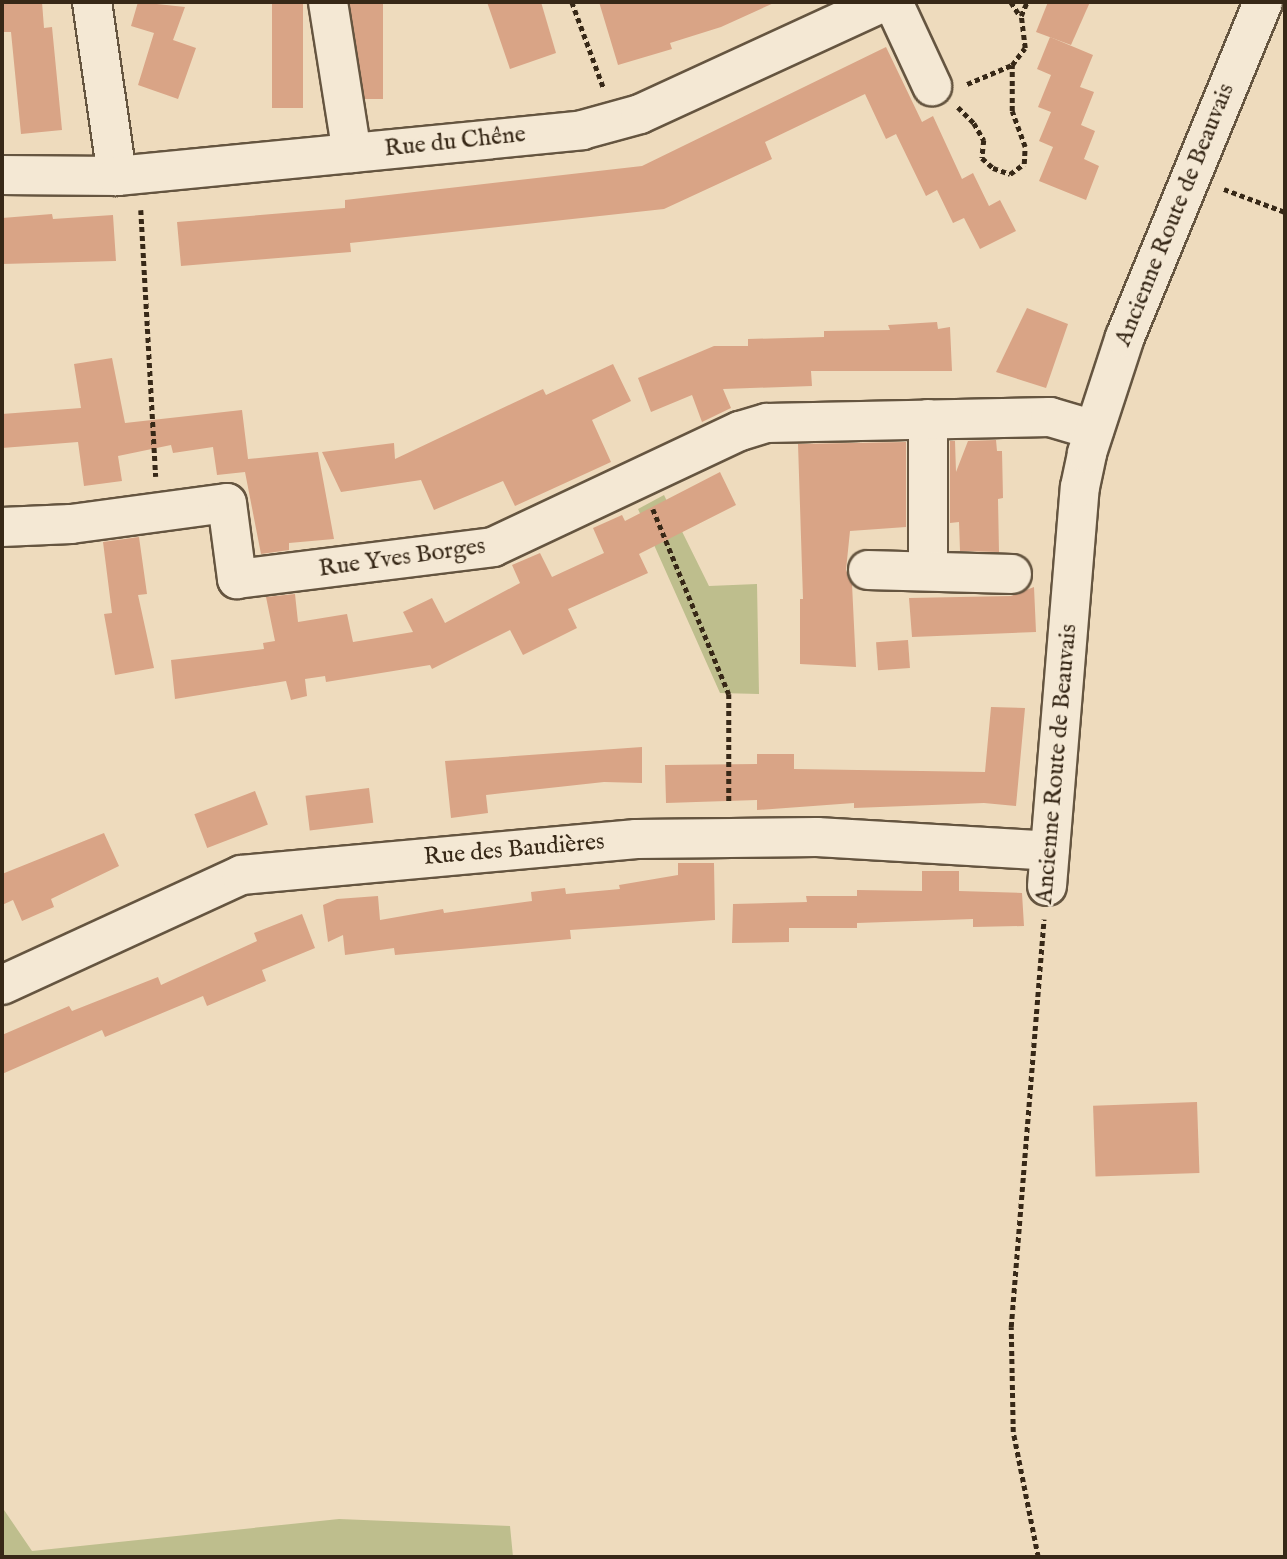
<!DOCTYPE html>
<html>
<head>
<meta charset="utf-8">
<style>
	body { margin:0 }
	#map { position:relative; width:1287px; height:1559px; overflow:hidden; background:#eedbbd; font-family:"IM FELL English",serif }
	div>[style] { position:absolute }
	.green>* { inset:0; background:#bebe8d }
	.building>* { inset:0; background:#d9a486; transform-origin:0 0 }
	.path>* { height:4.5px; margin-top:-2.25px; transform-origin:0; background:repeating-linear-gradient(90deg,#372817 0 5px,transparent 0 8.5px) }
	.roads { filter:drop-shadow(2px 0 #655540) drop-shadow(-2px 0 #655540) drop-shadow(0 2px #655540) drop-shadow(0 -2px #655540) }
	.minor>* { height:38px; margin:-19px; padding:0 19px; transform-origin:19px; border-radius:19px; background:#f4e8d4 }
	span { translate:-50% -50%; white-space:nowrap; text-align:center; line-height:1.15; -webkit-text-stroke:5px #f4e8d4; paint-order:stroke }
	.street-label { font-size:24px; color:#372817 }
	.frame { position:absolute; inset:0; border:4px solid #372817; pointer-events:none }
</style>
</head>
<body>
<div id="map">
	<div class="green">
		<i style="clip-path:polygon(664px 495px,709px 586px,757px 584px,759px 694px,720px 693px,638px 509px)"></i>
		<i style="clip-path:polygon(2px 1507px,32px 1551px,339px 1519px,510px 1526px,513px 1557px,2px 1557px)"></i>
	</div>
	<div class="building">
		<i style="clip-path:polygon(2px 2px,42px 2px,44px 28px,52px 27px,62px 130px,21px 134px,11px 32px,3px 32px)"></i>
		<i style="clip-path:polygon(138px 2px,185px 7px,173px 40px,196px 48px,178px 99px,138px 85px,154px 33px,131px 26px)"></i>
		<i style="left:272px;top:2px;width:31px;height:106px"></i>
		<i style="left:350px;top:2px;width:33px;height:97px"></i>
		<i style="clip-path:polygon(487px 2px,541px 2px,556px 53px,510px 69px)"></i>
		<i style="clip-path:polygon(599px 2px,776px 2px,721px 27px,670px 43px,672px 49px,618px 65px)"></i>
		<i style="clip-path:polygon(1048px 2px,1090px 2px,1071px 45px,1036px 32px)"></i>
		<i style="clip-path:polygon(1050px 37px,1093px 55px,1080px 87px,1094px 92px,1081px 125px,1095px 131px,1084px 159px,1099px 166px,1086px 200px,1039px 181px,1053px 147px,1039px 141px,1051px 112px,1038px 107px,1051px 75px,1037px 69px)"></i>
		<i style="clip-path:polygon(886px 47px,922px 122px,933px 116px,962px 179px,973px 173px,989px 206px,1000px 200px,1016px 231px,980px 249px,964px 218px,953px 223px,937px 190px,926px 196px,896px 134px,886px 139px,865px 94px,765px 142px,772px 159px,664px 209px,350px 243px,351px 252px,181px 266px,177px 222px,345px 208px,345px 200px,642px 166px)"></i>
		<i style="clip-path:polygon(52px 214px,53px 219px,113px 215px,116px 261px,2px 264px,2px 218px)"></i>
		<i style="clip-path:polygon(1027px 308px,1068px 324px,1046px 388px,996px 372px)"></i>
		<i style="clip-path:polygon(937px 322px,938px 329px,950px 327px,952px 371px,811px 371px,812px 386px,723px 389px,731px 408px,702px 422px,692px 395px,651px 412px,638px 378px,714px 346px,748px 346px,748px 339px,824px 337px,824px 331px,890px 330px,888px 325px)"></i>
		<i style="clip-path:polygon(112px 358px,125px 423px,242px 410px,248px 459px,318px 452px,334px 539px,289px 543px,289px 550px,261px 554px,245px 472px,217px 475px,213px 447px,173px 453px,171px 445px,118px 456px,122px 481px,84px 486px,78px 442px,2px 448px,2px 414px,81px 408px,74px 364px)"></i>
		<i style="clip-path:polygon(613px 364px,631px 401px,592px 420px,611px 462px,515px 506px,503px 481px,434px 510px,421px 480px,341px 492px,322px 452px,394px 443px,395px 459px,543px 389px,546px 395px)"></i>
		<i style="clip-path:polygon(996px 440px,997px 451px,1002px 451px,1003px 498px,998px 499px,999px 552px,960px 551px,959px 522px,950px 523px,950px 441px,955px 441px,956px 472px,968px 441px)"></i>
		<i style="clip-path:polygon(906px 442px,906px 527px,850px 531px,846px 570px,852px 584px,856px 667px,800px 664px,800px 599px,803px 599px,798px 444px)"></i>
		<i style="clip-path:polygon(720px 472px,736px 505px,639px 554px,648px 573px,568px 609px,577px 628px,523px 655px,510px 630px,432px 669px,430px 665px,326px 682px,325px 676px,305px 679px,307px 696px,291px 700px,286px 681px,175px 699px,171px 660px,264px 649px,263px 643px,275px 641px,266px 597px,295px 594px,298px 622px,347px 614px,353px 642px,413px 632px,403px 612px,432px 598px,445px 623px,520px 583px,512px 565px,540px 553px,552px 577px,604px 553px,593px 528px,622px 515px,625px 521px)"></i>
		<i style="clip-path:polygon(139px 537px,147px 594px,138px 595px,154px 668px,115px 675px,104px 614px,112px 613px,103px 542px)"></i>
		<i style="clip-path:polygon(1034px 587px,1036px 632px,912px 637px,909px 598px,1011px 596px)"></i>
		<i style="left:908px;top:640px;width:28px;height:32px;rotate:86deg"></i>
		<i style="clip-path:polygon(991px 707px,1025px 708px,1016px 806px,984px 803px,854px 808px,854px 803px,757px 810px,757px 800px,666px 803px,665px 765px,757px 764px,757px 754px,794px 754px,794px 769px,985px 772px)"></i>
		<i style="clip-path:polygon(642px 747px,642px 783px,604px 782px,486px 795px,488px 813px,451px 818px,445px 761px)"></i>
		<i style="left:369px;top:788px;width:35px;height:64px;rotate:83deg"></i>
		<i style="left:255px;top:791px;width:36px;height:65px;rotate:69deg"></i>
		<i style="clip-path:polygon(104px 833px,119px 866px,51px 899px,54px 907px,22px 921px,13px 900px,2px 905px,2px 874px)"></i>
		<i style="clip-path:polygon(678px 863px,714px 863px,715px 920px,570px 930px,571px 939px,395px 955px,394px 948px,345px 955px,343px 935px,328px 942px,323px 905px,337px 899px,378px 896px,380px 920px,443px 909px,444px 913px,532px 901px,531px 892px,565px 888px,566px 894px,620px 889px,619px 885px,678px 875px)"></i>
		<i style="clip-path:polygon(922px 871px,959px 871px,959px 891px,1022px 893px,1024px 926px,973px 927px,973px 919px,857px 923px,857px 928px,789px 928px,789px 942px,732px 943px,733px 904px,807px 902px,806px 896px,857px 896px,857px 890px,922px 891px)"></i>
		<i style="clip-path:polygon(302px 914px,315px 948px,262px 970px,266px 981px,207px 1006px,203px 996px,105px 1037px,102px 1030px,2px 1074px,2px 1035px,69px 1006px,72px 1011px,158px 977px,161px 985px,257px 941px,254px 933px)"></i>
		<i style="left:1197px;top:1102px;width:71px;height:104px;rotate:88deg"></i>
	</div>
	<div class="path">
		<i style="left:572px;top:2px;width:93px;rotate:69.8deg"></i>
		<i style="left:1011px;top:2px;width:17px;rotate:57deg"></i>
		<i style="left:967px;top:84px;width:49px;rotate:-22.9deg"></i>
		<i style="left:1012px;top:65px;width:21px;rotate:-53deg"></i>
		<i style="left:1025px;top:48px;width:32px;rotate:-97deg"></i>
		<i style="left:1021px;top:16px;width:15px;rotate:-67deg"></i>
		<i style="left:958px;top:107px;width:23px;rotate:45deg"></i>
		<i style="left:974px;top:123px;width:20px;rotate:60deg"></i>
		<i style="left:984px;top:140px;width:18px;rotate:96deg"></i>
		<i style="left:982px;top:158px;width:15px;rotate:42deg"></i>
		<i style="left:993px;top:168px;width:18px;rotate:19deg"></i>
		<i style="left:1010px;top:174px;width:17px;rotate:-36deg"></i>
		<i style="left:1024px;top:164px;width:17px;rotate:-87deg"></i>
		<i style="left:1025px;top:147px;width:38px;rotate:-110deg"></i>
		<i style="left:1012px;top:111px;width:46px;rotate:-90deg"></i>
		<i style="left:1224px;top:189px;width:65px;rotate:20.7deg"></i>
		<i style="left:141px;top:210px;width:267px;rotate:86.8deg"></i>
		<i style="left:653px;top:509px;width:200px;rotate:67.7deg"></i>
		<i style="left:729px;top:694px;width:110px;rotate:90deg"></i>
		<i style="left:1038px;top:1557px;width:127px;rotate:-101.3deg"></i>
		<i style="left:1013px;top:1432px;width:105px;rotate:-91.1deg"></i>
		<i style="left:1011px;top:1327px;width:409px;rotate:-85.4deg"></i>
	</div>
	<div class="roads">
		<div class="minor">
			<i style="left:92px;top:2px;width:176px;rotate:81.8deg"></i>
			<i style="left:328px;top:2px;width:153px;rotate:81deg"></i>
			<i style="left:893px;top:2px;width:93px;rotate:65.1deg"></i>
			<i style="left:2px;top:175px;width:115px;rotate:0.5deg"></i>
			<i style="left:117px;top:176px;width:467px;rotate:-5.6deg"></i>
			<i style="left:582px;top:130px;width:60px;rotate:-15.4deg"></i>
			<i style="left:640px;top:114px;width:268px;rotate:-24.7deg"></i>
			<i style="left:928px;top:419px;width:151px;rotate:90deg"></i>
			<i style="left:2px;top:527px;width:69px;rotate:-2.5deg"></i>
			<i style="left:71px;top:524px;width:157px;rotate:-7.7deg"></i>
			<i style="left:227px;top:503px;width:77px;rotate:82.5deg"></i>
			<i style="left:237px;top:579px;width:258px;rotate:-7.1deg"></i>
			<i style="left:493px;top:547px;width:273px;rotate:-25.2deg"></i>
			<i style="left:740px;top:431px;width:28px;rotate:-17deg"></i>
			<i style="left:767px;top:423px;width:283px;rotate:-1.2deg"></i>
			<i style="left:1050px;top:417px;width:46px;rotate:16.5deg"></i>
			<i style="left:868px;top:570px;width:144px;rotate:1.6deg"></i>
			<i style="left:1047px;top:886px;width:400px;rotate:-85.3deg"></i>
			<i style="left:1080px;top:487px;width:35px;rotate:-78deg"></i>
			<i style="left:1087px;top:453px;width:122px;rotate:-71.9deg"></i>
			<i style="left:1125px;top:337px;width:362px;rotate:-67.6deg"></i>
			<i style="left:2px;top:985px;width:263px;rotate:-24.7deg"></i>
			<i style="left:241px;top:875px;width:397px;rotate:-5.2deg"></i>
			<i style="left:636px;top:839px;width:181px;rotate:-0.6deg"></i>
			<i style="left:817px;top:837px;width:233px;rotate:3.4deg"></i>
		</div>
	</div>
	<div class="street-label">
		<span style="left:455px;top:142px;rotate:-6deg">Rue du Chêne</span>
		<span style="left:1175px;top:215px;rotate:-68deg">Ancienne Route de Beauvais</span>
		<span style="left:402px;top:558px;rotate:-8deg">Rue Yves Borges</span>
		<span style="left:1057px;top:764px;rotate:-85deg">Ancienne Route de Beauvais</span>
		<span style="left:514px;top:850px;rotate:-5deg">Rue des Baudières</span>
	</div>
	<div class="frame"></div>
</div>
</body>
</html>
